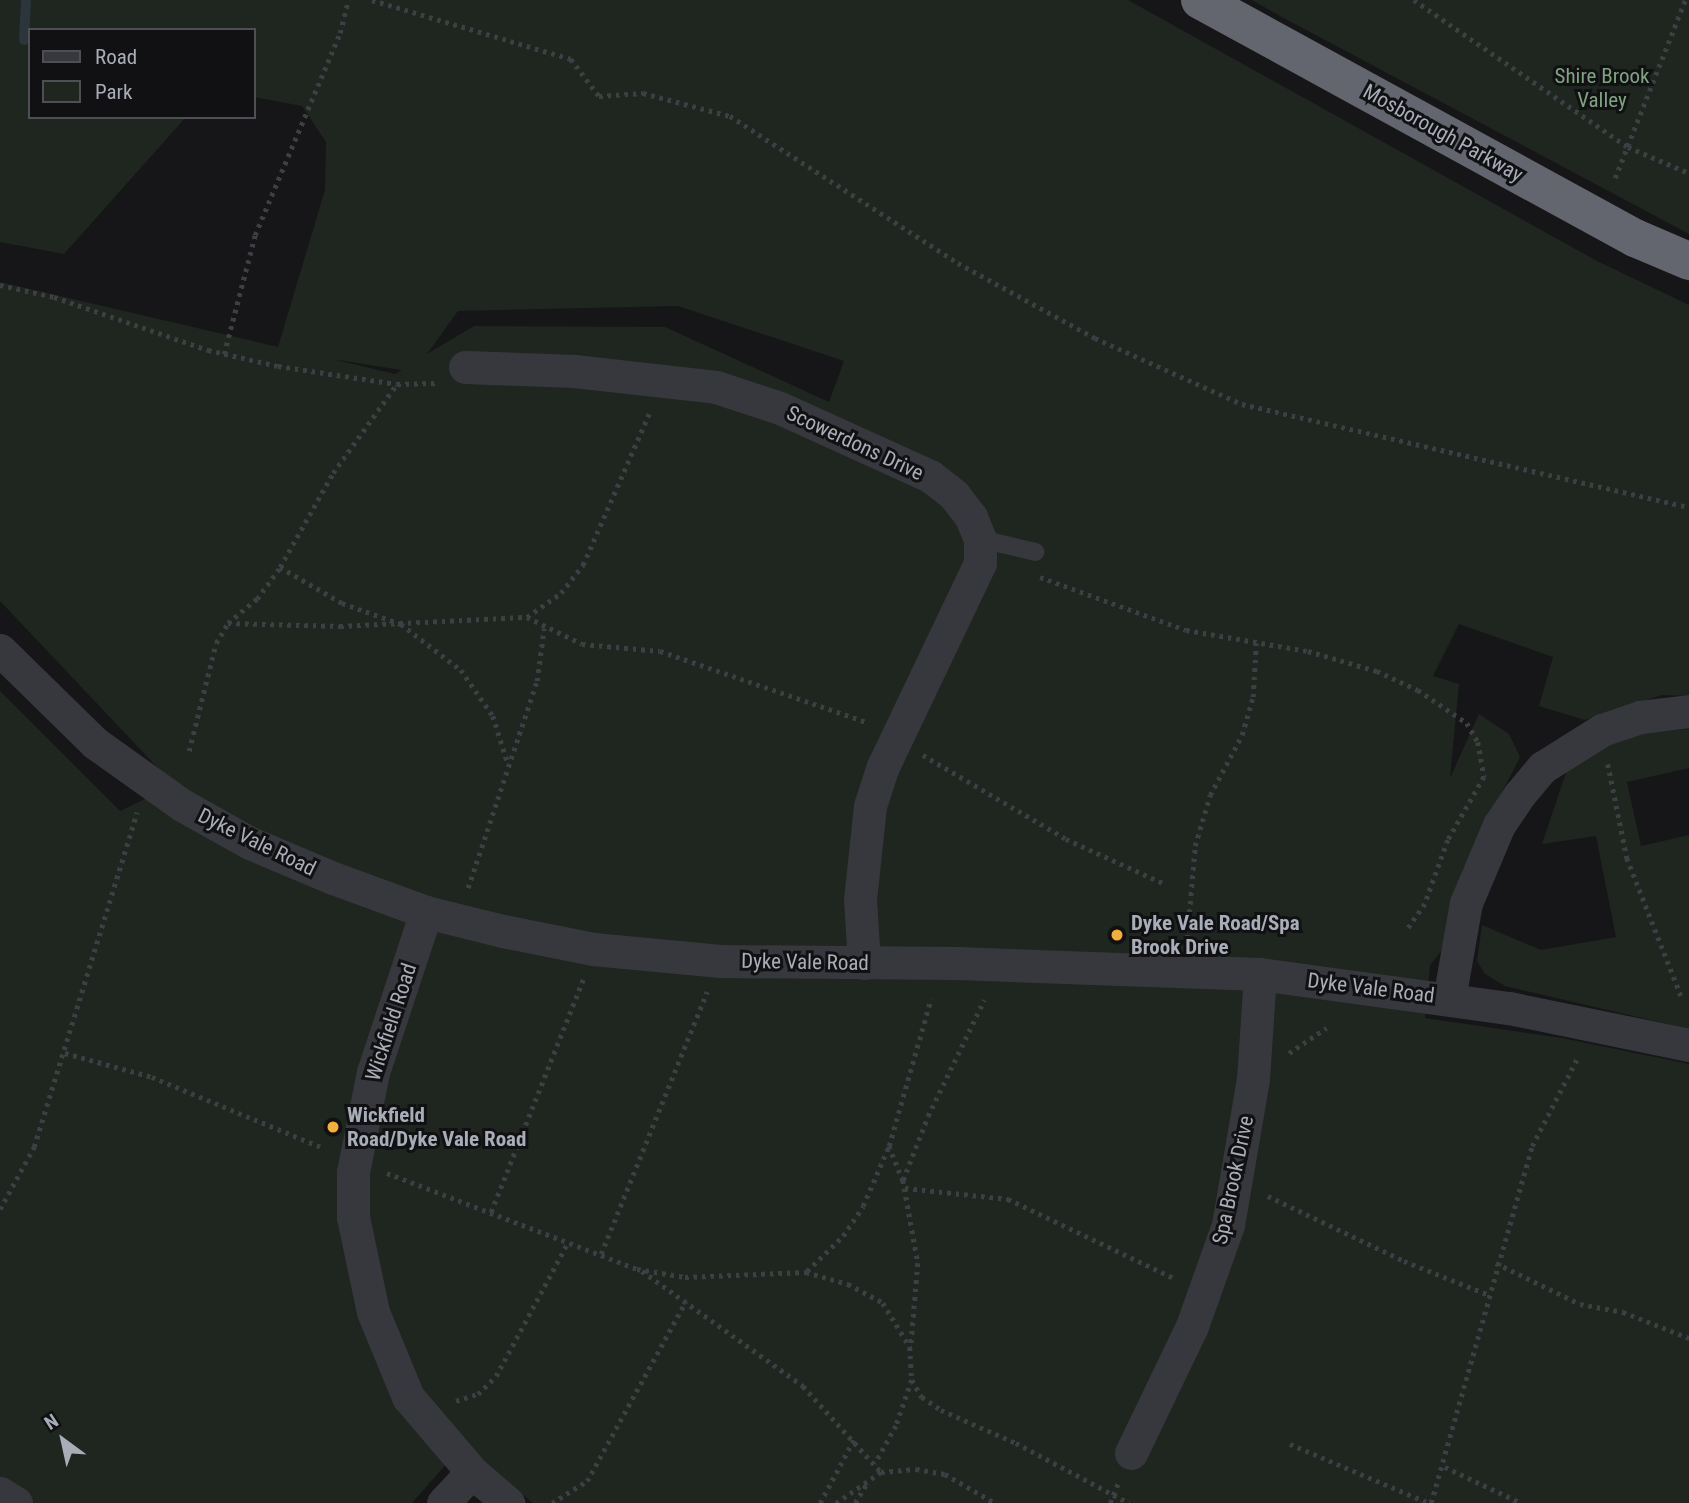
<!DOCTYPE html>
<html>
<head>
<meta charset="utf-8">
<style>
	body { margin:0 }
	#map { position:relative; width:1689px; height:1503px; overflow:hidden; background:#161618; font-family:"Roboto Condensed",sans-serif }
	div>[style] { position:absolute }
	.green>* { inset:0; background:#1e261f }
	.stream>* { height:10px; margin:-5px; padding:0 5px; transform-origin:5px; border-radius:5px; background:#2c353c }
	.path>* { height:4.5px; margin-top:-2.25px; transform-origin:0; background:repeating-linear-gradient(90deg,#3d3f44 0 3.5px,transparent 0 8.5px) }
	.lane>* { height:18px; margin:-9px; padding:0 9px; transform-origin:9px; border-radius:9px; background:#37383d }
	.street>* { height:33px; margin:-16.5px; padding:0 16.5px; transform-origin:16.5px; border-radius:16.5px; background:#37383d }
	.highway>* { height:38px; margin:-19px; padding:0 19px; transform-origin:19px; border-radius:19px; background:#63666e }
	.dots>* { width:19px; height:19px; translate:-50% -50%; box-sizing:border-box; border:4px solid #111113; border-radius:50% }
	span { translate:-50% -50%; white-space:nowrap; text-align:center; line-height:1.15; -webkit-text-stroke:6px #111113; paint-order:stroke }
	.park-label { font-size:21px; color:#7fa381 }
	.street-label { font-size:21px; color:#a8adb8 }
	.poi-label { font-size:21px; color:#a8adb8; font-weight:700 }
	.left { translate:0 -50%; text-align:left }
	.legend { position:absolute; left:28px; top:28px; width:228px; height:91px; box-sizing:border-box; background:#111113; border:2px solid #4d4f55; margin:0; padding:9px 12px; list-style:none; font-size:21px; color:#a8adb8 }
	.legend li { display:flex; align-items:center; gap:14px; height:35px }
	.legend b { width:35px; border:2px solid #4d4f55 }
	.north { position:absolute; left:28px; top:1405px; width:70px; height:70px; -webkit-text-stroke:5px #111113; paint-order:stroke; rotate:327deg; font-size:19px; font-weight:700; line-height:28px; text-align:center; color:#a8adb8 }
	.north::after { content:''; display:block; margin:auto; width:24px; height:32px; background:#a8adb8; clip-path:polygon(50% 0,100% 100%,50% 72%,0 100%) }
</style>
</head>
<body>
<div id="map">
	<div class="green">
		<i style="clip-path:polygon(evenodd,0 0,1128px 0,1597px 261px,1689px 305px,1689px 696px,1662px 695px,1585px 720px,1539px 706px,1553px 657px,1459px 624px,1433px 676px,1459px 684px,1450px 778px,1479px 714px,1509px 734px,1520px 757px,1463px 869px,1442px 950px,1430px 965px,1425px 1018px,1562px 1038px,1689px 1064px,1689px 1503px,533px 1503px,462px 1446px,412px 1503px,0 1503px,0 691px,120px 811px,174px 785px,0 601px,0 282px,278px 347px,325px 190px,326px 142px,302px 106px,254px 97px,254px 30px,30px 30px,30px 117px,186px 117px,64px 254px,0 242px,0 0,678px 306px,844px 361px,829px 402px,665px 327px,474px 326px,427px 354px,458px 311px,678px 306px,0 0,332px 359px,401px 370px,401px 371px,395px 374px,332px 359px)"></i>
		<i style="clip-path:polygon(1252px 0,1689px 0,1689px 234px,1280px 16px)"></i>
		<i style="clip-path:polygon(1689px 729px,1689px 768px,1627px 782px,1641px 846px,1689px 835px,1689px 1029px,1505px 986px,1485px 974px,1477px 961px,1482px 925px,1541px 950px,1616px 937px,1596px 836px,1542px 844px,1568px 767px,1591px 751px,1637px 733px)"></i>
	</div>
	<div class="stream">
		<i style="left:24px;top:40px;width:40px;rotate:-87.1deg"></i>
	</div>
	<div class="path">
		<i style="left:372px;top:0;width:208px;rotate:16.5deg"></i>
		<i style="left:571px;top:59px;width:46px;rotate:52.9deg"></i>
		<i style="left:599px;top:96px;width:44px;rotate:-3.9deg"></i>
		<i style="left:643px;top:93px;width:90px;rotate:14.8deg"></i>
		<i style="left:730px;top:116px;width:271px;rotate:32.8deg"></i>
		<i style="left:958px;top:263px;width:156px;rotate:28.7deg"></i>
		<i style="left:1095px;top:338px;width:161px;rotate:24.2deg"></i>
		<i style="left:1242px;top:404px;width:459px;rotate:13deg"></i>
		<i style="left:1414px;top:0;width:260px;rotate:34.5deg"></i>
		<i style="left:1628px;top:147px;width:66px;rotate:23.1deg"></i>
		<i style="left:1615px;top:178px;width:191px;rotate:-68.5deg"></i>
		<i style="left:0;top:285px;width:55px;rotate:12.5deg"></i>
		<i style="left:54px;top:297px;width:163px;rotate:19deg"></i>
		<i style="left:208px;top:350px;width:72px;rotate:12.9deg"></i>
		<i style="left:278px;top:366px;width:120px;rotate:8.6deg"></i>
		<i style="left:397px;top:384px;width:40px;rotate:-1.4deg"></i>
		<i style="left:224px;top:354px;width:123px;rotate:-75.4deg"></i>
		<i style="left:255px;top:235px;width:219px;rotate:-67.2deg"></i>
		<i style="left:340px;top:33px;width:34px;rotate:-76deg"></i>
		<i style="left:280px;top:567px;width:72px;rotate:30.1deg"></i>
		<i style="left:342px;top:603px;width:63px;rotate:19.6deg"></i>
		<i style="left:401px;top:624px;width:76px;rotate:37.5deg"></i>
		<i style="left:461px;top:670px;width:56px;rotate:55.2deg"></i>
		<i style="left:493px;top:716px;width:50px;rotate:72.6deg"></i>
		<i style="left:1040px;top:577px;width:155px;rotate:20deg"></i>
		<i style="left:1186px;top:630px;width:124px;rotate:9.8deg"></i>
		<i style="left:1308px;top:651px;width:72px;rotate:16.2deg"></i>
		<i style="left:1377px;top:671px;width:45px;rotate:24.9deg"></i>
		<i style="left:1418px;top:690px;width:59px;rotate:34deg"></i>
		<i style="left:1467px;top:723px;width:22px;rotate:60deg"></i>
		<i style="left:1478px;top:742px;width:36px;rotate:80deg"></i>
		<i style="left:1484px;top:777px;width:73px;rotate:119.7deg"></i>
		<i style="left:1448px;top:840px;width:68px;rotate:109.8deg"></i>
		<i style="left:1425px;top:904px;width:32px;rotate:125deg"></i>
		<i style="left:527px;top:617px;width:42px;rotate:-35.2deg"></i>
		<i style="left:561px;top:593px;width:36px;rotate:-52deg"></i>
		<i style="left:583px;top:565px;width:167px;rotate:-66.4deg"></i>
		<i style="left:228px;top:623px;width:112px;rotate:1.5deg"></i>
		<i style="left:340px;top:626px;width:187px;rotate:-2.8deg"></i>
		<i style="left:527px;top:617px;width:61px;rotate:26.1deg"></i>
		<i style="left:582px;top:644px;width:78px;rotate:5.1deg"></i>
		<i style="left:660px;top:651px;width:218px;rotate:19deg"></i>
		<i style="left:189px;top:751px;width:111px;rotate:-76deg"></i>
		<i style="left:216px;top:643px;width:23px;rotate:-59deg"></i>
		<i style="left:228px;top:623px;width:38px;rotate:-40deg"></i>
		<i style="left:257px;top:599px;width:39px;rotate:-54deg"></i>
		<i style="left:280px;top:567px;width:108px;rotate:-60.6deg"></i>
		<i style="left:333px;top:473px;width:110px;rotate:-54.3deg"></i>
		<i style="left:923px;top:755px;width:166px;rotate:30.4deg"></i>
		<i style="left:1066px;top:839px;width:107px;rotate:24.4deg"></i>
		<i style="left:1608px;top:764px;width:96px;rotate:78.6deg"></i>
		<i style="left:1627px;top:858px;width:148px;rotate:68.6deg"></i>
		<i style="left:468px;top:888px;width:218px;rotate:-71.6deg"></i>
		<i style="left:537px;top:681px;width:53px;rotate:-82.5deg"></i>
		<i style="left:1187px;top:938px;width:92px;rotate:-85deg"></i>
		<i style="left:1195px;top:846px;width:53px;rotate:-73.6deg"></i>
		<i style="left:1210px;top:795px;width:68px;rotate:-61.9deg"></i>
		<i style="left:1242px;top:735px;width:40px;rotate:-74deg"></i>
		<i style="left:1253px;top:697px;width:54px;rotate:-86.8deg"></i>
		<i style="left:65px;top:1053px;width:90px;rotate:15.4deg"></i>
		<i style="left:152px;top:1077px;width:185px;rotate:22.5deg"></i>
		<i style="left:1289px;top:1053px;width:45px;rotate:-34deg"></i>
		<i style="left:889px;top:1146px;width:37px;rotate:68deg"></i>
		<i style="left:903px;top:1180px;width:84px;rotate:79.8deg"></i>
		<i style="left:918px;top:1263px;width:83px;rotate:94.8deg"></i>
		<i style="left:387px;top:1173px;width:268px;rotate:21deg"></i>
		<i style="left:637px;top:1269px;width:49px;rotate:9.5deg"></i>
		<i style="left:685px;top:1277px;width:121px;rotate:-2.4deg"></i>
		<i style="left:806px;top:1272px;width:44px;rotate:15.9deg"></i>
		<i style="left:848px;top:1284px;width:40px;rotate:28deg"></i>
		<i style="left:883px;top:1303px;width:52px;rotate:58.5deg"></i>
		<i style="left:910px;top:1347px;width:33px;rotate:87deg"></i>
		<i style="left:912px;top:1380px;width:49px;rotate:109.2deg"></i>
		<i style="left:896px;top:1426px;width:43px;rotate:118.9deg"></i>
		<i style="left:903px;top:1180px;width:69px;rotate:-68.7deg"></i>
		<i style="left:928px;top:1116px;width:129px;rotate:-64.2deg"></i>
		<i style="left:905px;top:1188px;width:104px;rotate:6.1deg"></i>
		<i style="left:1008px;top:1199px;width:186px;rotate:25.5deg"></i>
		<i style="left:1268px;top:1196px;width:151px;rotate:25.5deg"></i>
		<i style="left:1404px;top:1261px;width:89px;rotate:21.7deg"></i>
		<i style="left:0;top:1209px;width:71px;rotate:-61.3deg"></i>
		<i style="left:34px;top:1147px;width:350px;rotate:-72.9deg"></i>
		<i style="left:491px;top:1212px;width:250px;rotate:-68.4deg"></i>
		<i style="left:601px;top:1254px;width:283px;rotate:-68deg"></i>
		<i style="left:1496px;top:1263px;width:93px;rotate:26deg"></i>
		<i style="left:1580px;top:1304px;width:44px;rotate:10.5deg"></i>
		<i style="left:1623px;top:1312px;width:71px;rotate:21.5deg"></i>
		<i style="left:642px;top:1271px;width:198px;rotate:35.5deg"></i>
		<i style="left:803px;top:1386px;width:116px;rotate:47.8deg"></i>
		<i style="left:807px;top:1271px;width:50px;rotate:-44.2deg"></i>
		<i style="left:843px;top:1236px;width:36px;rotate:-56deg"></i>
		<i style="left:863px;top:1206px;width:65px;rotate:-66.6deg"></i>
		<i style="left:889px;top:1146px;width:153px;rotate:-74.1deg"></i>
		<i style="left:912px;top:1380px;width:20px;rotate:60deg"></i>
		<i style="left:922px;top:1397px;width:23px;rotate:34deg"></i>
		<i style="left:941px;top:1410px;width:82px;rotate:23.7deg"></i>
		<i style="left:1016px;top:1443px;width:128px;rotate:28deg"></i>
		<i style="left:456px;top:1401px;width:23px;rotate:-18deg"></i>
		<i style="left:478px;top:1394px;width:25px;rotate:-45deg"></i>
		<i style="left:496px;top:1376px;width:150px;rotate:-61.7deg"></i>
		<i style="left:1290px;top:1444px;width:151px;rotate:23deg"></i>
		<i style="left:1445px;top:1467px;width:84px;rotate:25.3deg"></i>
		<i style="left:552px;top:1503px;width:41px;rotate:-32.2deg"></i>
		<i style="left:587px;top:1481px;width:205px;rotate:-61.2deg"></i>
		<i style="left:820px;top:1503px;width:72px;rotate:-62deg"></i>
		<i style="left:836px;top:1503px;width:55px;rotate:-34.6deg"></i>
		<i style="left:881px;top:1472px;width:35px;rotate:-5deg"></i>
		<i style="left:916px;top:1469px;width:29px;rotate:10deg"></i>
		<i style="left:945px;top:1474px;width:58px;rotate:30.1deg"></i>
		<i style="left:855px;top:1503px;width:23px;rotate:-59deg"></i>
		<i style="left:1110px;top:1503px;width:24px;rotate:-68deg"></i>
		<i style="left:1431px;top:1503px;width:371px;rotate:-74.2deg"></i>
		<i style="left:1532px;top:1146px;width:100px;rotate:-62.7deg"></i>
	</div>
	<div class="lane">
		<i style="left:980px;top:539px;width:57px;rotate:13.1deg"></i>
	</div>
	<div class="street">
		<i style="left:465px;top:367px;width:109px;rotate:2.1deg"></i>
		<i style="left:574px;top:371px;width:143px;rotate:6.4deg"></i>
		<i style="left:716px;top:387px;width:67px;rotate:18.2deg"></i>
		<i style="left:780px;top:408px;width:165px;rotate:24.4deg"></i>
		<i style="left:930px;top:476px;width:31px;rotate:38deg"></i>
		<i style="left:954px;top:495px;width:28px;rotate:52deg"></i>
		<i style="left:971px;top:517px;width:24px;rotate:68deg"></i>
		<i style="left:980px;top:539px;width:24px;rotate:90deg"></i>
		<i style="left:980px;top:563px;width:225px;rotate:115.5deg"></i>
		<i style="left:883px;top:766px;width:42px;rotate:108deg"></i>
		<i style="left:870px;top:806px;width:94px;rotate:96.1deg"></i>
		<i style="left:860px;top:899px;width:64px;rotate:86.4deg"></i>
		<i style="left:0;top:650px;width:133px;rotate:44.4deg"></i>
		<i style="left:95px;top:743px;width:107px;rotate:35.5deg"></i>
		<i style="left:182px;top:805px;width:78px;rotate:29.2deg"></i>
		<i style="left:250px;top:843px;width:90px;rotate:22.9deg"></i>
		<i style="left:333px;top:878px;width:99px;rotate:20.1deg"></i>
		<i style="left:426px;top:912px;width:79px;rotate:13.9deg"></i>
		<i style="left:503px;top:931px;width:92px;rotate:11.3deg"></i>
		<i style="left:593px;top:949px;width:128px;rotate:5.4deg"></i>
		<i style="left:720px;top:961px;width:237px;rotate:0.5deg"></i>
		<i style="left:957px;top:963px;width:303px;rotate:2.1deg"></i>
		<i style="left:1260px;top:974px;width:251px;rotate:7.8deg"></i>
		<i style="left:1509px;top:1008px;width:184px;rotate:11.6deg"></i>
		<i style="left:426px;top:912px;width:169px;rotate:108.3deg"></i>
		<i style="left:373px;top:1072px;width:102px;rotate:101.3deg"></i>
		<i style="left:353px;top:1172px;width:45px;rotate:90deg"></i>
		<i style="left:353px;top:1217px;width:97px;rotate:78.1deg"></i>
		<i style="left:373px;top:1312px;width:92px;rotate:67.6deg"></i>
		<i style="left:408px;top:1397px;width:99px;rotate:49.5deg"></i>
		<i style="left:472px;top:1472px;width:48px;rotate:40.7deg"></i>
		<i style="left:1449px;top:999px;width:97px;rotate:-80deg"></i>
		<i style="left:1466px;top:903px;width:85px;rotate:-67.1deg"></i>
		<i style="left:1499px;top:825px;width:37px;rotate:-56deg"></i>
		<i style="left:1520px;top:794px;width:35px;rotate:-50deg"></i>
		<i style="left:1543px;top:767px;width:70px;rotate:-32.1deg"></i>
		<i style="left:1602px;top:730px;width:40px;rotate:-18.9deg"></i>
		<i style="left:1640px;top:717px;width:49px;rotate:-7deg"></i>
		<i style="left:1131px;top:1453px;width:141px;rotate:-64.3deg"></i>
		<i style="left:1192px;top:1326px;width:107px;rotate:-70.4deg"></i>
		<i style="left:1228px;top:1225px;width:148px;rotate:-80.3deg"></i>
		<i style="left:1253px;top:1079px;width:105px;rotate:-86.2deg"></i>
		<i style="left:0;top:1493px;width:19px;rotate:32deg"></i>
		<i style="left:443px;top:1503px;width:42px;rotate:-46.9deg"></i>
	</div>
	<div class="highway">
		<i style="left:1200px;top:0;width:496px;rotate:28.7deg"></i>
		<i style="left:1635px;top:238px;width:59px;rotate:23.1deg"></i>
	</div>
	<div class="dots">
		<i style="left:1117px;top:935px;background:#f2b134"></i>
		<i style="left:333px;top:1127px;background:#f2b134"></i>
	</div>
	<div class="park-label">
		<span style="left:1602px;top:88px">Shire Brook<br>Valley</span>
	</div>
	<div class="street-label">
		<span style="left:1443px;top:133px;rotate:29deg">Mosborough Parkway</span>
		<span style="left:855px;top:443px;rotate:25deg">Scowerdons Drive</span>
		<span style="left:257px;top:842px;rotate:26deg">Dyke Vale Road</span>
		<span style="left:805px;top:962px;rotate:1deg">Dyke Vale Road</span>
		<span style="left:1371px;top:988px;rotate:7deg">Dyke Vale Road</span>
		<span style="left:391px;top:1022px;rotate:-72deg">Wickfield Road</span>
		<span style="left:1233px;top:1180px;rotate:-78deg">Spa Brook Drive</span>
	</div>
	<div class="poi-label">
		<span class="left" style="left:1131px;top:935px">Dyke Vale Road/Spa<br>Brook Drive</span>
		<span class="left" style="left:347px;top:1127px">Wickfield<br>Road/Dyke Vale Road</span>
	</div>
	<ul class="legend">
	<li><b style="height:9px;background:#37383d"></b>Road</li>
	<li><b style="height:19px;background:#1e261f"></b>Park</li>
	</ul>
	<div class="north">N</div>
</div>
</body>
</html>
